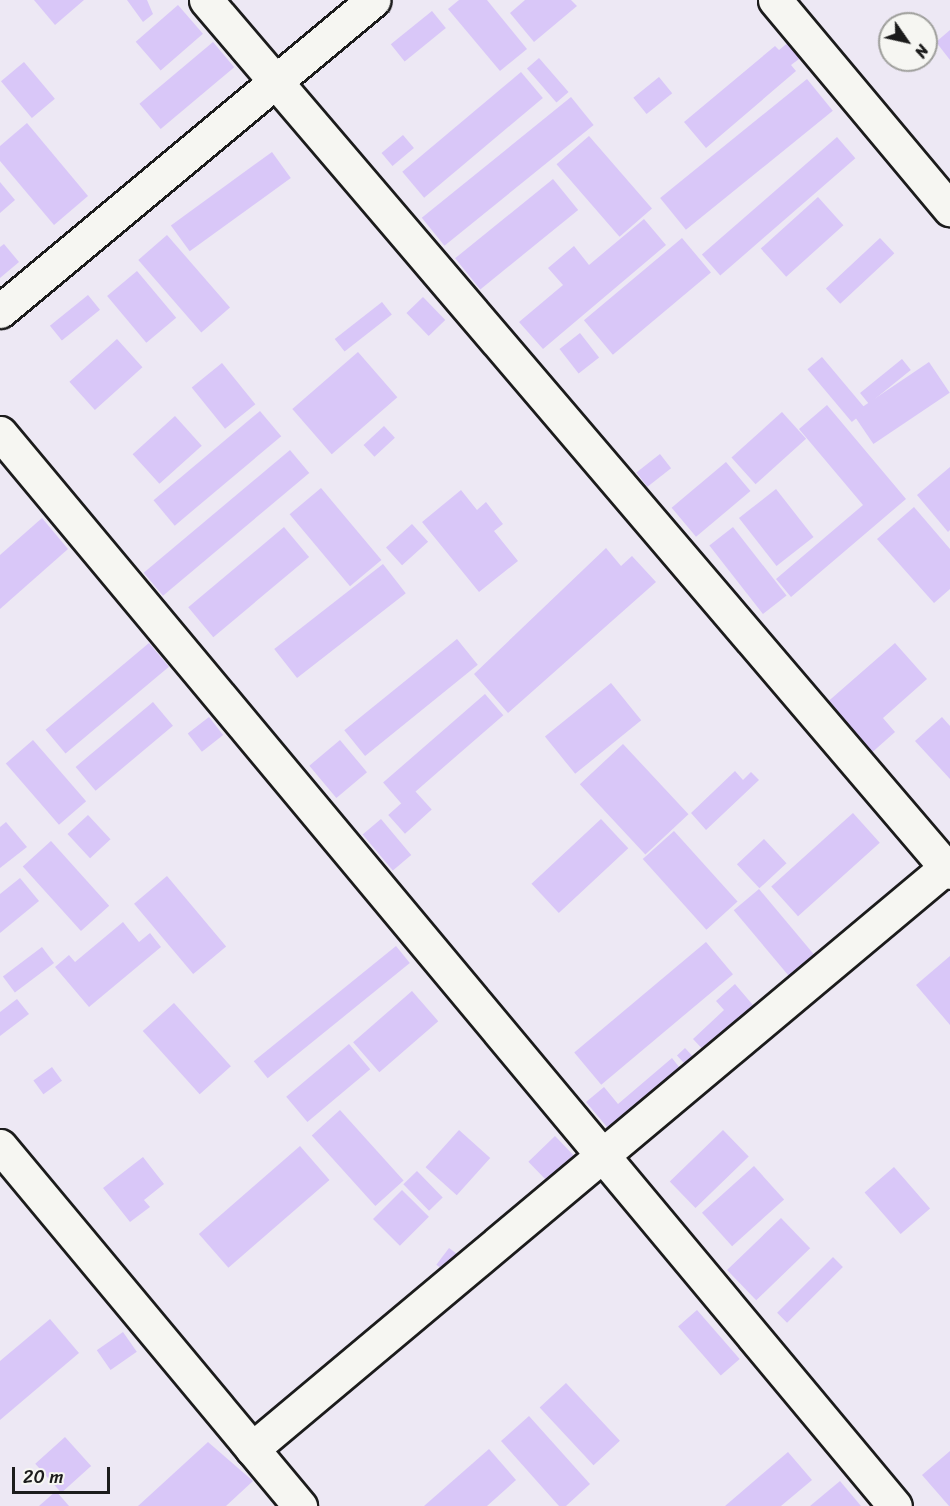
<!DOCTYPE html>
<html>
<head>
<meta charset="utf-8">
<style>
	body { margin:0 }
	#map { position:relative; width:950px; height:1506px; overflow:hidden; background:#ede8f4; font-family:Sriracha,sans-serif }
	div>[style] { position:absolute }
	.building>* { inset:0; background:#d9c7f8; transform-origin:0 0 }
	.roads { filter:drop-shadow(2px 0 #1c1c1c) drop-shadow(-2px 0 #1c1c1c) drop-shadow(0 2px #1c1c1c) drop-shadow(0 -2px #1c1c1c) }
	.minor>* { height:33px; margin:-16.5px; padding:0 16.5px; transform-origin:16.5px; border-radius:16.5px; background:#f6f6f2 }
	span { translate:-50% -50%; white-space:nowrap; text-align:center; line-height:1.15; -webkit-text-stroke:5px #f6f6f2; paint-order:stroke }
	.north { position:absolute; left:878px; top:12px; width:60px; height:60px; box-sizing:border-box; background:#f6f6f2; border:2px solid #9f9f9c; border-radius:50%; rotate:124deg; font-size:16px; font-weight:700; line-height:24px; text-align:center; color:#1c1c1c }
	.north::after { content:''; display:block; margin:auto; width:21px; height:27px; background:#1c1c1c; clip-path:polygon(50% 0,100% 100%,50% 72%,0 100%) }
	.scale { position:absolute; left:12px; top:1467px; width:98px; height:27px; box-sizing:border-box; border:3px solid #1c1c1c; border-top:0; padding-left:8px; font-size:18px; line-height:21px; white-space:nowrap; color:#1c1c1c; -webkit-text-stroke:4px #f6f6f2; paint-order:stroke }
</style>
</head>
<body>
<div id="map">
	<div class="building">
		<i style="clip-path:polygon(34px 0,84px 0,55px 25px)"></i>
		<i style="clip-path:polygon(127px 0,147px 0,153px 14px,143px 22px)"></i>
		<i style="clip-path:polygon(459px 0,487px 0,527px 49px,500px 71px,448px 9px)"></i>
		<i style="clip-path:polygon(525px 0,571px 0,577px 6px,534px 42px,510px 13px)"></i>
		<i style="left:178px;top:5px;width:38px;height:56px;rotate:49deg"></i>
		<i style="left:432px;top:11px;width:22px;height:53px;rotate:51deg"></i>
		<i style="clip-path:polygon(950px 30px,950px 60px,936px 42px)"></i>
		<i style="clip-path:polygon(790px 41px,803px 56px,791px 65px,796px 71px,706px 148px,684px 122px,775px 46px,779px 50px)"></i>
		<i style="left:213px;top:42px;width:33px;height:96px;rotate:50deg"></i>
		<i style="left:539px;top:58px;width:45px;height:16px;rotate:49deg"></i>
		<i style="left:24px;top:62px;width:48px;height:30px;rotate:50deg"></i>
		<i style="left:521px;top:72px;width:34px;height:155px;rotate:50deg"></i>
		<i style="left:659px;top:77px;width:21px;height:33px;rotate:51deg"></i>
		<i style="left:807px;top:79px;width:41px;height:189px;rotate:51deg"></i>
		<i style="left:571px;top:97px;width:36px;height:192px;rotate:51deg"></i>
		<i style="clip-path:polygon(27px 123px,88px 196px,54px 225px,0 161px,0 146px)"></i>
		<i style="left:403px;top:135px;width:17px;height:28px;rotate:50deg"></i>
		<i style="left:589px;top:136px;width:96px;height:43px;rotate:49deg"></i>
		<i style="left:837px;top:137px;width:28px;height:179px;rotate:49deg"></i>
		<i style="left:272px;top:152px;width:32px;height:125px;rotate:54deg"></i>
		<i style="left:553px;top:179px;width:40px;height:126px;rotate:51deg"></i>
		<i style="clip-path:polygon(0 182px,15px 200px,0 213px)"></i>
		<i style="left:818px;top:197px;width:38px;height:77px;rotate:48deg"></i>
		<i style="clip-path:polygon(644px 219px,666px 245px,543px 349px,519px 322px,563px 285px,548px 268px,574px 246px,589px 265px)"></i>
		<i style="left:167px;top:235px;width:96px;height:38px;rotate:49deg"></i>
		<i style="left:682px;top:238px;width:45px;height:128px;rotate:50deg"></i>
		<i style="left:880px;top:238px;width:21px;height:74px;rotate:47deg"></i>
		<i style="clip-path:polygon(4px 244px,19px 262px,0 278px,0 247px)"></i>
		<i style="left:137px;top:271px;width:61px;height:39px;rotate:50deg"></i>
		<i style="left:88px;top:295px;width:19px;height:49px;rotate:51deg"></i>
		<i style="left:423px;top:297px;width:32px;height:23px;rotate:46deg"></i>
		<i style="left:382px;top:302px;width:16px;height:60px;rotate:52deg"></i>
		<i style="left:580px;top:333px;width:31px;height:26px;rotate:52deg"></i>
		<i style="left:117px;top:339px;width:38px;height:64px;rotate:48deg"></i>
		<i style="left:358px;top:352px;width:60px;height:87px;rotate:49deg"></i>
		<i style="left:822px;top:357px;width:69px;height:19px;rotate:50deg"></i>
		<i style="left:902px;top:359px;width:14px;height:54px;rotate:51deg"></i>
		<i style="left:929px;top:362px;width:37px;height:92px;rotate:56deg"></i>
		<i style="left:222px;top:363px;width:53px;height:39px;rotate:51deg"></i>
		<i style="clip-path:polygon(827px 405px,906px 499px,791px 597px,776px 579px,863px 505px,799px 429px)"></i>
		<i style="left:260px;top:411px;width:33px;height:139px;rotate:50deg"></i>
		<i style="left:782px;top:412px;width:36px;height:68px;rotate:48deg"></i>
		<i style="left:175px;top:416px;width:40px;height:57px;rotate:48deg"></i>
		<i style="left:384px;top:426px;width:16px;height:28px;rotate:47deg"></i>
		<i style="left:290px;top:450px;width:30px;height:191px;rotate:50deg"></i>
		<i style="left:660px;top:454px;width:18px;height:30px;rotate:52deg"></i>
		<i style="left:726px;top:462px;width:38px;height:71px;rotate:50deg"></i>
		<i style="clip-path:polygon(950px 467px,950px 530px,948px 532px,917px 495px)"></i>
		<i style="left:321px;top:488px;width:94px;height:41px;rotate:50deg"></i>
		<i style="left:776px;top:489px;width:61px;height:47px;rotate:52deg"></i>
		<i style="clip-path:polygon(461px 490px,477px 510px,486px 502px,503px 524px,494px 531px,518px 561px,479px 592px,422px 522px)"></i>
		<i style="clip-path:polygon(914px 507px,950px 549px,950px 589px,934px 603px,877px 539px)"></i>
		<i style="clip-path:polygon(42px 518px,68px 549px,0 609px,0 555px)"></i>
		<i style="left:412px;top:524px;width:24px;height:35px;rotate:48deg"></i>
		<i style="left:284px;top:527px;width:39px;height:125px;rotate:50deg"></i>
		<i style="left:733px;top:527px;width:87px;height:30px;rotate:52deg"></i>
		<i style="clip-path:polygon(606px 548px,621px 566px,632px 556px,656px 582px,508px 713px,474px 674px)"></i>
		<i style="left:383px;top:564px;width:37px;height:138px;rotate:52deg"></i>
		<i style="left:457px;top:639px;width:33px;height:145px;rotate:51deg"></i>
		<i style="left:149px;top:643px;width:31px;height:135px;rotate:50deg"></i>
		<i style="clip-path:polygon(895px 643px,927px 679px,883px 718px,895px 732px,868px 756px,824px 705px)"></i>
		<i style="left:611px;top:683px;width:48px;height:85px;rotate:51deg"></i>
		<i style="left:485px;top:694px;width:28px;height:135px;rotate:49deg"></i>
		<i style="left:153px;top:702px;width:31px;height:101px;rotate:50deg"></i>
		<i style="left:209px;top:717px;width:23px;height:27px;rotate:52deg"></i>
		<i style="clip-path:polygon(942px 717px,950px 726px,950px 779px,915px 741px)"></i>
		<i style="left:33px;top:740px;width:81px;height:36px;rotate:49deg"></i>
		<i style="left:340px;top:740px;width:42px;height:40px;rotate:50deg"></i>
		<i style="left:623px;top:744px;width:96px;height:59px;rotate:47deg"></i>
		<i style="clip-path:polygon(735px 771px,743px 780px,751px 772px,759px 780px,706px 830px,691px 813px)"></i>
		<i style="left:415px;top:791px;width:25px;height:36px;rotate:48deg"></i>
		<i style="left:853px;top:813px;width:40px;height:110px;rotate:48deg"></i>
		<i style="left:88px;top:815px;width:33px;height:28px;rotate:47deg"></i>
		<i style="left:381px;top:819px;width:47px;height:24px;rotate:50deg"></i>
		<i style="left:601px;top:819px;width:40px;height:95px;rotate:47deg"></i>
		<i style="clip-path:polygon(6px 822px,27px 847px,0 868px,0 827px)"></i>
		<i style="left:674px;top:831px;width:95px;height:42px;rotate:48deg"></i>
		<i style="left:764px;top:839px;width:33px;height:37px;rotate:47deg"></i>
		<i style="left:51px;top:841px;width:87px;height:38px;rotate:48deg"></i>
		<i style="left:167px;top:876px;width:92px;height:43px;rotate:50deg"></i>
		<i style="clip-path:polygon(20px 878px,39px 901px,0 933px,0 894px)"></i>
		<i style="left:759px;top:889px;width:94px;height:33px;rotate:50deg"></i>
		<i style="clip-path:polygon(123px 922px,139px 942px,150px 933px,161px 947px,89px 1007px,55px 967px,69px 955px,75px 962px)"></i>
		<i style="left:706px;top:942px;width:42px;height:172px;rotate:50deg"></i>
		<i style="left:396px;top:946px;width:22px;height:183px;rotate:51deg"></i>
		<i style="left:42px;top:947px;width:20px;height:49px;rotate:53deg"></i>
		<i style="clip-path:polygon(950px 956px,950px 1025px,916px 985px)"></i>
		<i style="clip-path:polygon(735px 984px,758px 1011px,709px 1056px,693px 1039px,724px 1010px,716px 1001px)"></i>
		<i style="left:412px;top:991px;width:40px;height:78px;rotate:49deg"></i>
		<i style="clip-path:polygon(17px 999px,29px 1014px,0 1036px,0 1012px)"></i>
		<i style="left:174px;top:1003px;width:85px;height:42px;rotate:48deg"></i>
		<i style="left:349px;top:1044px;width:33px;height:82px;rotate:50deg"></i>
		<i style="left:685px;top:1048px;width:16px;height:11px;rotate:47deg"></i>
		<i style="clip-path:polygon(672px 1058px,683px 1072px,612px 1133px,586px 1102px,604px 1087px,618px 1104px)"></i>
		<i style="left:52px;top:1067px;width:17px;height:23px;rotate:54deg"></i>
		<i style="left:340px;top:1110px;width:95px;height:38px;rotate:48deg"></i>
		<i style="left:459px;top:1130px;width:42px;height:50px;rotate:42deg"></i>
		<i style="left:723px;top:1130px;width:37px;height:74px;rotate:46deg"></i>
		<i style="left:555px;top:1136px;width:36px;height:37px;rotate:46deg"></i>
		<i style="left:300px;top:1146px;width:45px;height:134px;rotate:49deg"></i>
		<i style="clip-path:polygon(143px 1157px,164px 1184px,144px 1200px,150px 1207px,130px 1222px,103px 1188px)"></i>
		<i style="left:754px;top:1166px;width:45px;height:70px;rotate:48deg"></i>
		<i style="left:894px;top:1167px;width:55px;height:39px;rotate:49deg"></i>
		<i style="left:417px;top:1171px;width:37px;height:19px;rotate:46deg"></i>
		<i style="left:402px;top:1190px;width:38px;height:41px;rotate:45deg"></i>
		<i style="left:781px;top:1218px;width:42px;height:75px;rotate:46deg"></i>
		<i style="left:449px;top:1248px;width:15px;height:21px;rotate:37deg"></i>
		<i style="left:833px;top:1257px;width:14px;height:79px;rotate:45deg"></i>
		<i style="left:697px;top:1310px;width:65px;height:25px;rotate:49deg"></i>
		<i style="clip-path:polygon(50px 1319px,79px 1353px,0 1420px,0 1361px)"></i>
		<i style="left:123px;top:1332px;width:24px;height:32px;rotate:55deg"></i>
		<i style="left:566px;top:1383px;width:79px;height:36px;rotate:47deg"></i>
		<i style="clip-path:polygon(529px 1416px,590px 1484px,566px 1506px,559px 1506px,501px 1441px)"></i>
		<i style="left:65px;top:1437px;width:39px;height:40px;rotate:48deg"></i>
		<i style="clip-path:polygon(208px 1442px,253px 1481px,226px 1506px,138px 1506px)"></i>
		<i style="clip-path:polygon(489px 1449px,516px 1480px,487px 1506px,424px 1506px)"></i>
		<i style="clip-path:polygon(950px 1451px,950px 1506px,949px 1506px,922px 1475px)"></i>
		<i style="clip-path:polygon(788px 1452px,812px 1480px,781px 1506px,725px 1506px)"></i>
		<i style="clip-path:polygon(840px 1481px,861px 1506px,810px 1506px)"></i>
		<i style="clip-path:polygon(56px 1491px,69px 1506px,39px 1506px)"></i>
	</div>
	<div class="roads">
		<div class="minor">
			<i style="left:206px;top:0;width:1146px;rotate:49.53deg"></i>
			<i style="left:775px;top:0;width:273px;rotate:50.1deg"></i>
			<i style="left:0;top:311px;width:486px;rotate:-39.8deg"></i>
			<i style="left:0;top:433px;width:1397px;rotate:50.17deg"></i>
			<i style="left:0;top:1146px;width:469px;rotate:50.2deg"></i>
			<i style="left:252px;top:1449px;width:911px;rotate:-39.97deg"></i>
		</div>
	</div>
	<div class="north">N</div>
	<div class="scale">20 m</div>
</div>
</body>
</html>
